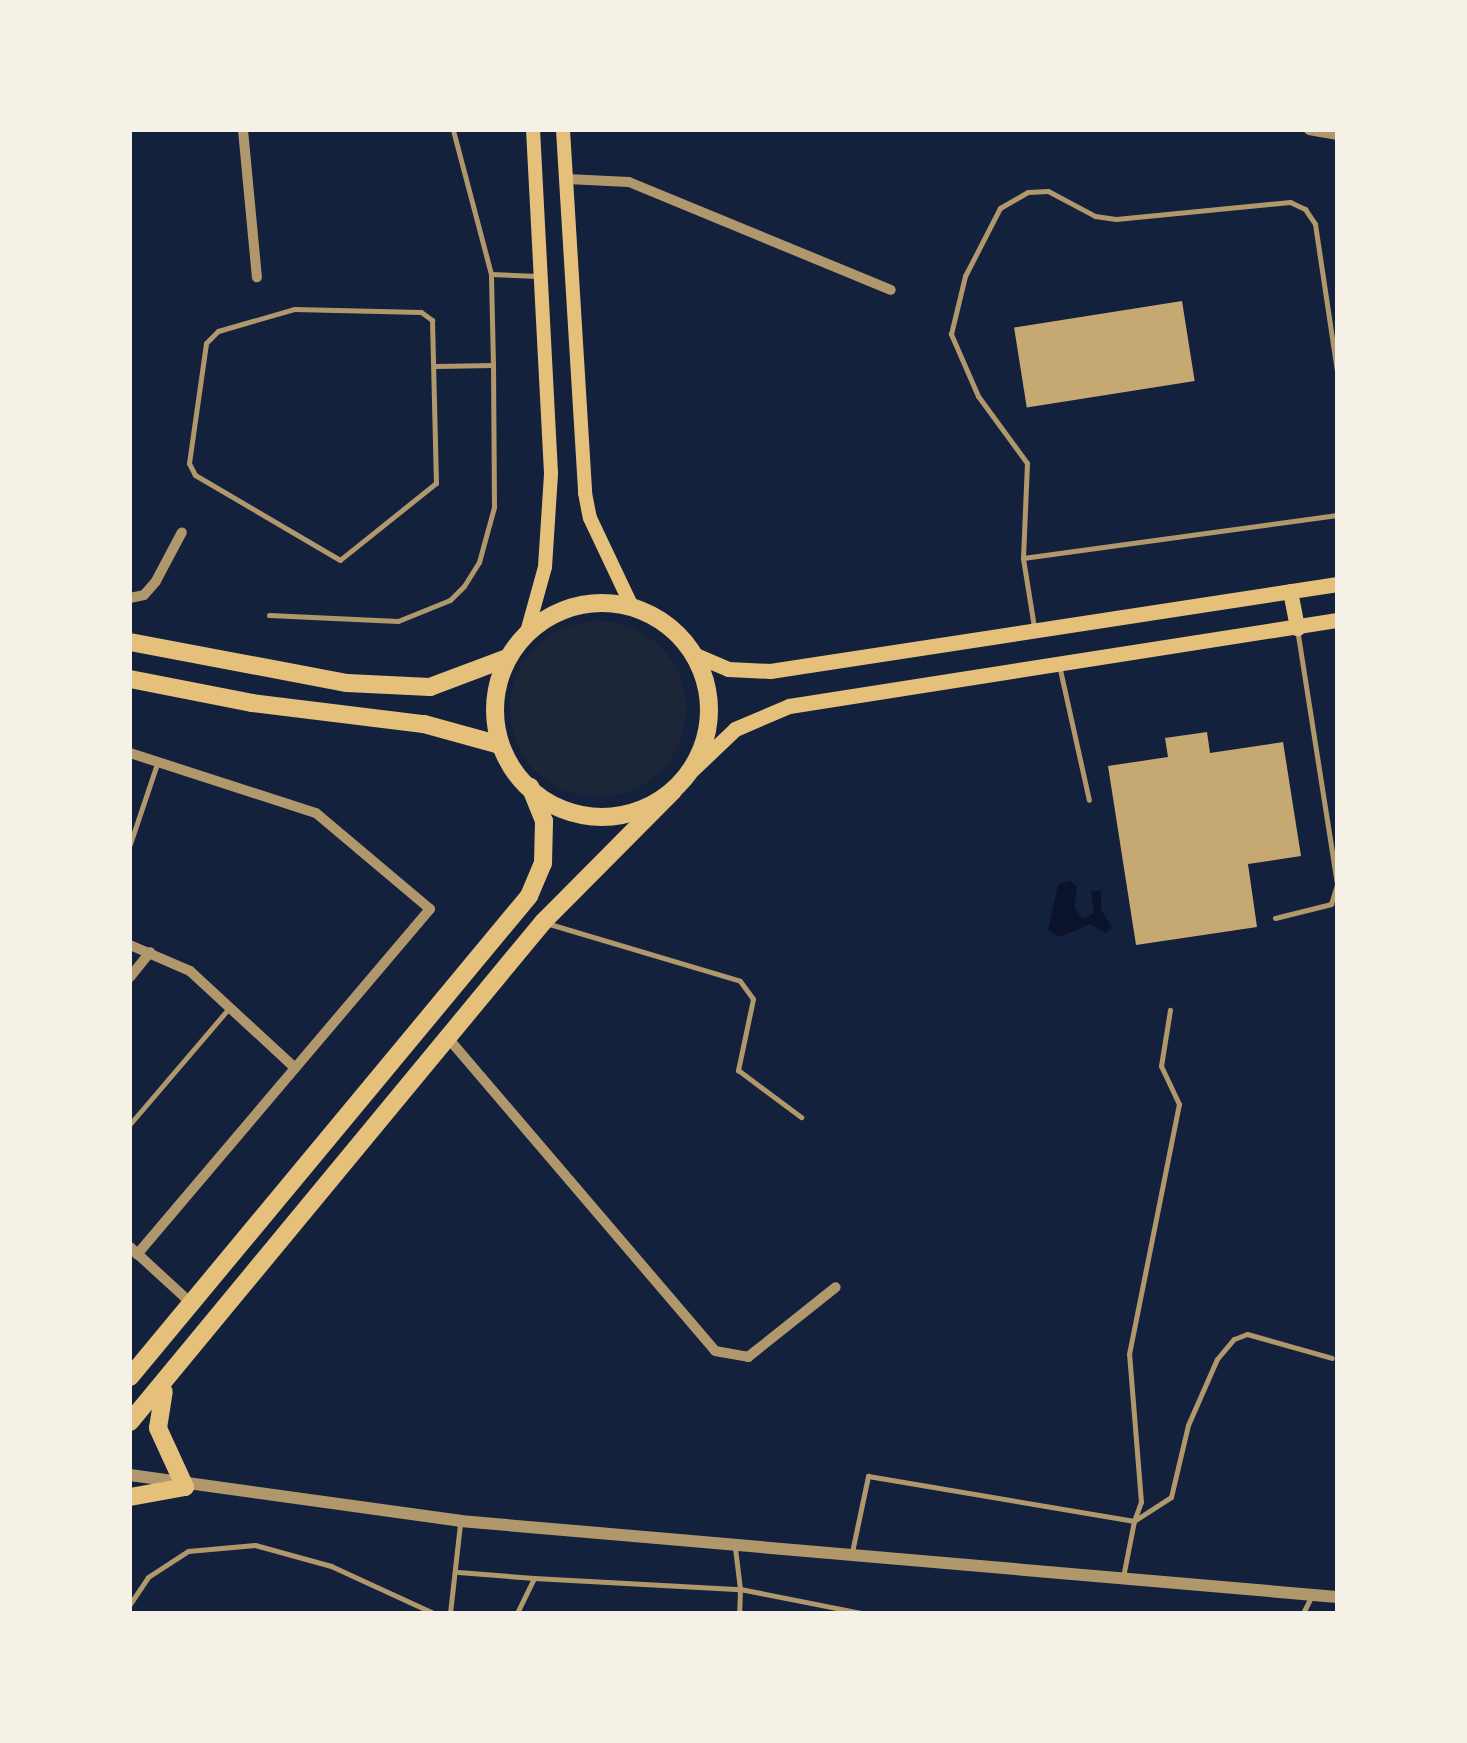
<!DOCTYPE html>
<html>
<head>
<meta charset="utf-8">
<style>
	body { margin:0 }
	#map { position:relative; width:1467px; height:1743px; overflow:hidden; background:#14213d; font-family:Manrope,sans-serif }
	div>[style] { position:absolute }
	.green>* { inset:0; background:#1d2539 }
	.round { border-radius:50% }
	.water>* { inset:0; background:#0b132b }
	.building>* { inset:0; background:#c6a872; transform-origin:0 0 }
	.service>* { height:5px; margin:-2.5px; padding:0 2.5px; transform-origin:2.5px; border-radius:2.5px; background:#b1986c }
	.minor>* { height:10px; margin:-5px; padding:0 5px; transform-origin:5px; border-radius:5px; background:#b1986c }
	.tertiary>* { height:12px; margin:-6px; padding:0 6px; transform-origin:6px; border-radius:6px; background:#b1986c }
	.secondary>* { height:14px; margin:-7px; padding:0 7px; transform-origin:7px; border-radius:7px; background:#e5c07b }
	.primary>* { height:15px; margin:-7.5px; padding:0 7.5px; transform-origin:7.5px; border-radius:7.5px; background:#e5c07b }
	.trunk>* { height:18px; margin:-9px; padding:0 9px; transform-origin:9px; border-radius:9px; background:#e5c07b }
	.trunk>.ring { margin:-9px; padding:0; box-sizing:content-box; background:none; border:18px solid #e5c07b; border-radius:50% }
	span { translate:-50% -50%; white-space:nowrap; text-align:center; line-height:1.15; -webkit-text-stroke:8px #f6f1e7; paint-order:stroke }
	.frame { position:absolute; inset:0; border:132px solid #f6f1e7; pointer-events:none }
</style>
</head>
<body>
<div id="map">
	<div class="green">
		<i class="round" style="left:510px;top:621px;width:176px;height:176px"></i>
	</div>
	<div class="water">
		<i style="clip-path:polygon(1071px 881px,1077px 887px,1074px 907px,1083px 919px,1094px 913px,1091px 891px,1101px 891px,1101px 910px,1112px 927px,1106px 933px,1090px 924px,1060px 937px,1048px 930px,1058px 884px)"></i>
	</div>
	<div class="building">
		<i style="left:1182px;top:301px;width:81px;height:170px;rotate:81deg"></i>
		<i style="clip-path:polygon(1207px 732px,1210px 753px,1283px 742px,1301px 856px,1248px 864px,1257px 927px,1136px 945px,1108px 766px,1168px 757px,1165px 738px)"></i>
	</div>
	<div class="service">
		<i style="left:491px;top:274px;width:47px;rotate:2.4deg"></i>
		<i style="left:294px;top:309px;width:127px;rotate:1.4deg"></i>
		<i style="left:421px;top:312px;width:14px;rotate:36deg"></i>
		<i style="left:432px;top:320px;width:163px;rotate:88.6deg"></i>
		<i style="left:436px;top:483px;width:123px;rotate:141.3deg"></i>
		<i style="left:340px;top:560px;width:168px;rotate:-149.6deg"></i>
		<i style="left:195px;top:475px;width:13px;rotate:-117deg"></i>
		<i style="left:189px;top:463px;width:121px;rotate:-81.9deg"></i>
		<i style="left:206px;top:343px;width:17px;rotate:-45deg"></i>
		<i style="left:218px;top:331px;width:79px;rotate:-16.1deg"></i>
		<i style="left:436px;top:366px;width:57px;rotate:-1deg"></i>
		<i style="left:493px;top:365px;width:91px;rotate:-91.3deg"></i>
		<i style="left:491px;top:274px;width:149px;rotate:-104.8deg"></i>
		<i style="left:1023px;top:558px;width:317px;rotate:-7.8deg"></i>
		<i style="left:269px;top:615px;width:129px;rotate:2.7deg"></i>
		<i style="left:398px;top:621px;width:56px;rotate:-22deg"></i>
		<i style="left:450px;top:600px;width:20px;rotate:-45deg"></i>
		<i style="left:464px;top:586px;width:28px;rotate:-58deg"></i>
		<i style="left:479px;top:562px;width:57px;rotate:-74.7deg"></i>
		<i style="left:494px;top:507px;width:142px;rotate:-90.4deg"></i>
		<i style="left:1034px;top:627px;width:70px;rotate:-99.1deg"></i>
		<i style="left:1023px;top:558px;width:95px;rotate:-87.6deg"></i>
		<i style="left:1027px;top:463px;width:83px;rotate:-126.2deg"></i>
		<i style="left:978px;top:396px;width:68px;rotate:-113.5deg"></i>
		<i style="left:951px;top:334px;width:60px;rotate:-76.4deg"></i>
		<i style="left:965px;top:276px;width:76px;rotate:-62.8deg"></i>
		<i style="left:1000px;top:208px;width:32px;rotate:-30deg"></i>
		<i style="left:1028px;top:192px;width:20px;rotate:-3deg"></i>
		<i style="left:1048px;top:191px;width:53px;rotate:28deg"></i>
		<i style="left:1095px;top:216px;width:21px;rotate:8deg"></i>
		<i style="left:1116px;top:219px;width:175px;rotate:-5.6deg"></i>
		<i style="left:1290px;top:202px;width:17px;rotate:25deg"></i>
		<i style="left:1305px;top:209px;width:18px;rotate:56deg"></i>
		<i style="left:1315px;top:224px;width:149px;rotate:81.5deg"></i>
		<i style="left:1059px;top:665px;width:138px;rotate:77.5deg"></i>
		<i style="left:130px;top:844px;width:84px;rotate:-71.4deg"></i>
		<i style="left:1275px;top:918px;width:58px;rotate:-14deg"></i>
		<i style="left:1331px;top:904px;width:21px;rotate:-73deg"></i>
		<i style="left:1337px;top:884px;width:258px;rotate:-98.9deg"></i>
		<i style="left:546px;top:923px;width:202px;rotate:16.6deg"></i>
		<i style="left:740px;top:981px;width:22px;rotate:54deg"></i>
		<i style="left:753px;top:999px;width:73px;rotate:101.9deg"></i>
		<i style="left:738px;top:1070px;width:79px;rotate:36.7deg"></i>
		<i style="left:130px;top:1124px;width:153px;rotate:-49.5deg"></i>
		<i style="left:735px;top:1548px;width:41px;rotate:83deg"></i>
		<i style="left:740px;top:1589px;width:123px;rotate:11.2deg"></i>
		<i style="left:852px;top:1552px;width:78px;rotate:-78.1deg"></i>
		<i style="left:868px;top:1476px;width:270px;rotate:9.6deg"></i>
		<i style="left:1134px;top:1521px;width:20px;rotate:-70deg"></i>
		<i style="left:1141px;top:1502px;width:148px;rotate:-94.6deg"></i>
		<i style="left:1129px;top:1354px;width:255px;rotate:-78.7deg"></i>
		<i style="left:1179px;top:1104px;width:42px;rotate:-115.3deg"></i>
		<i style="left:1161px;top:1066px;width:57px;rotate:-80.9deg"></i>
		<i style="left:458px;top:1572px;width:76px;rotate:4.5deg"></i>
		<i style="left:1123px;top:1577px;width:57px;rotate:-78.9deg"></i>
		<i style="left:1134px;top:1521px;width:44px;rotate:-33deg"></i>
		<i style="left:1171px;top:1497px;width:74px;rotate:-76.7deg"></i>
		<i style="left:1188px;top:1425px;width:72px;rotate:-66.3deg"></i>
		<i style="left:1217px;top:1359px;width:26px;rotate:-50deg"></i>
		<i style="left:1234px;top:1339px;width:14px;rotate:-21deg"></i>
		<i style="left:1247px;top:1334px;width:88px;rotate:15.8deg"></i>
		<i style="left:130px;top:1604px;width:32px;rotate:-56deg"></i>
		<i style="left:148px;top:1577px;width:48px;rotate:-33deg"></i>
		<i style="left:188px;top:1551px;width:67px;rotate:-5.1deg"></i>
		<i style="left:255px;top:1545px;width:79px;rotate:15.4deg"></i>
		<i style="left:331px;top:1566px;width:112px;rotate:24.7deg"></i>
		<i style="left:450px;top:1613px;width:90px;rotate:-83.6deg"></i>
		<i style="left:517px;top:1613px;width:39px;rotate:-64deg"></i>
		<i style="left:534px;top:1578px;width:206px;rotate:3.1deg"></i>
		<i style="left:740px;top:1589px;width:24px;rotate:92deg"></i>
		<i style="left:1303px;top:1613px;width:18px;rotate:-63deg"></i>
	</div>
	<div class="minor">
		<i style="left:243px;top:130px;width:148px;rotate:84.6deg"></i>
		<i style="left:1309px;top:130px;width:28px;rotate:10deg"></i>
		<i style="left:567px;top:179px;width:62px;rotate:2.8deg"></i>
		<i style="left:629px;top:182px;width:283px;rotate:22.4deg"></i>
		<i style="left:130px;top:598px;width:14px;rotate:-12deg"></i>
		<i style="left:144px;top:595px;width:18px;rotate:-49deg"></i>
		<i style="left:156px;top:581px;width:55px;rotate:-62deg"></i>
		<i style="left:130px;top:753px;width:195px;rotate:17.9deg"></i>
		<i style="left:316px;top:813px;width:149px;rotate:40.1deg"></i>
		<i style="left:430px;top:909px;width:453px;rotate:130.3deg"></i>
		<i style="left:130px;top:945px;width:65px;rotate:23.4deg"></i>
		<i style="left:190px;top:971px;width:143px;rotate:42.7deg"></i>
		<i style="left:130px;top:977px;width:32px;rotate:-51deg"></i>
		<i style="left:448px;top:1038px;width:411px;rotate:49.5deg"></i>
		<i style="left:715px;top:1351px;width:34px;rotate:10deg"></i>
		<i style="left:748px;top:1357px;width:112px;rotate:-38.5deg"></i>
		<i style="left:130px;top:1247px;width:83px;rotate:42.6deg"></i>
	</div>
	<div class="tertiary">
		<i style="left:130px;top:1475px;width:333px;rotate:7.9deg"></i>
		<i style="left:460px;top:1521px;width:880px;rotate:4.95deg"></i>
	</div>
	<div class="secondary">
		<i style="left:563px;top:130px;width:364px;rotate:86.5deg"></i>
		<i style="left:585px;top:493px;width:25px;rotate:79deg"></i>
		<i style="left:590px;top:518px;width:98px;rotate:64.7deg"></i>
		<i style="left:527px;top:632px;width:67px;rotate:-74.5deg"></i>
		<i style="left:545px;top:567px;width:94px;rotate:-86.3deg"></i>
		<i style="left:551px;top:473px;width:343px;rotate:-93deg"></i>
	</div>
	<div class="primary">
		<i style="left:1290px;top:591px;width:38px;rotate:79deg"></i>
		<i style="left:693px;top:654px;width:38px;rotate:23deg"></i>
		<i style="left:728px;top:669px;width:42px;rotate:2.7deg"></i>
		<i style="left:770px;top:671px;width:574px;rotate:-8.72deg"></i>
		<i style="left:692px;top:770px;width:59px;rotate:-43.6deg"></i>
		<i style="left:735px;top:729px;width:59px;rotate:-23.1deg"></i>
		<i style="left:789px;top:706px;width:555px;rotate:-8.92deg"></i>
	</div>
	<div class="trunk">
		<i class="ring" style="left:495px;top:603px;width:196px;height:196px"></i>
		<i style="left:130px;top:642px;width:221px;rotate:10.7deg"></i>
		<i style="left:347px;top:683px;width:83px;rotate:2.8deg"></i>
		<i style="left:430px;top:687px;width:82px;rotate:-20.6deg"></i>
		<i style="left:130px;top:679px;width:124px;rotate:11.1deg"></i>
		<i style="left:252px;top:703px;width:173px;rotate:7deg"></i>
		<i style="left:424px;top:724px;width:79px;rotate:15.4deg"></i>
		<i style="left:130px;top:1377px;width:625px;rotate:-50.32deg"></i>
		<i style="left:529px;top:896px;width:36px;rotate:-67deg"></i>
		<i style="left:543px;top:863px;width:42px;rotate:-88.6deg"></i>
		<i style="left:544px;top:821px;width:37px;rotate:-112deg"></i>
		<i style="left:130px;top:1422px;width:649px;rotate:-50.44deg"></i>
		<i style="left:543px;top:922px;width:185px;rotate:-45.2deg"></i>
		<i style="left:130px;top:1497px;width:56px;rotate:-10.3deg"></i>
		<i style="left:185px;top:1487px;width:65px;rotate:-114.6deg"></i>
		<i style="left:158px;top:1428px;width:37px;rotate:-81deg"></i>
	</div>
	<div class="frame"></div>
</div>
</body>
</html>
